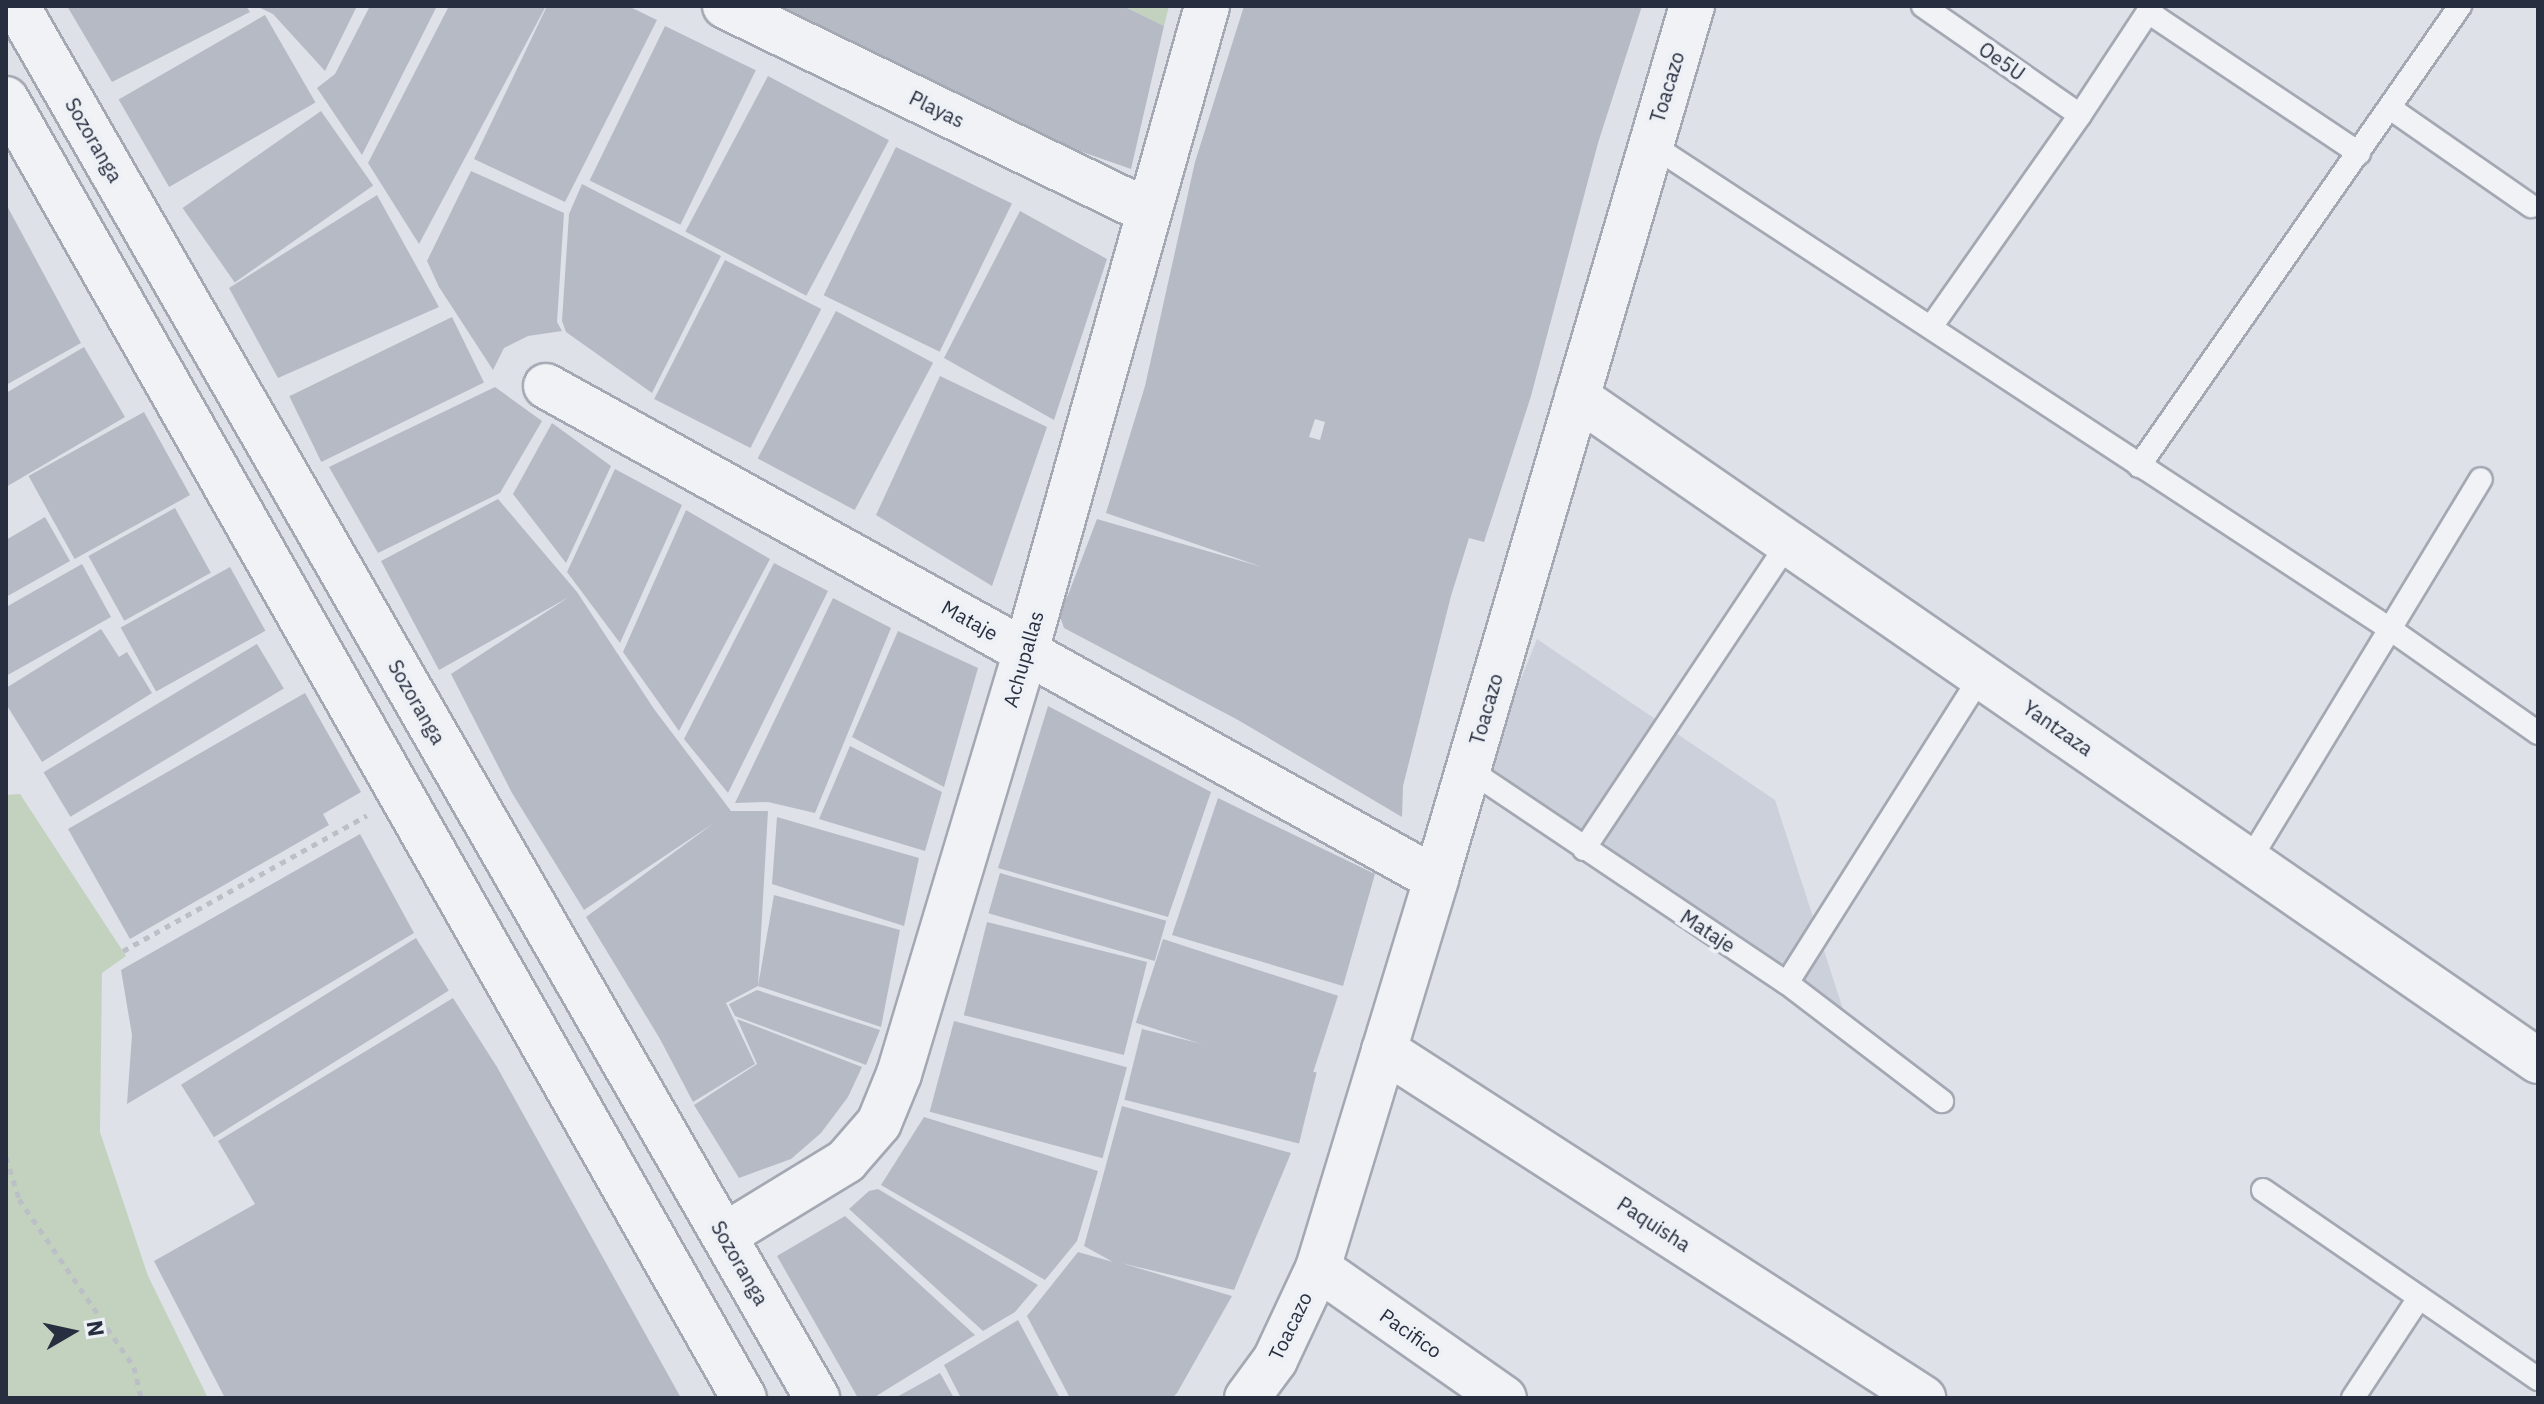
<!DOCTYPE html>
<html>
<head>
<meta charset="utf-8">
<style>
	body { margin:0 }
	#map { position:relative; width:2544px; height:1404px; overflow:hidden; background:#dee1e8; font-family:"IBM Plex Sans",sans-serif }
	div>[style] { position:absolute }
	.built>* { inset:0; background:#ccd0da }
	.green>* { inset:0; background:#c3d2bf }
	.building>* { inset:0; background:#b5bac5; transform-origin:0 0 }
	.path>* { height:5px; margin-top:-2.5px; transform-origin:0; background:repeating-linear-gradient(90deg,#bcbfc6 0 6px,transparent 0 12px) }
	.roads { filter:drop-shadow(2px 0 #a3a8b2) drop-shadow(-2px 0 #a3a8b2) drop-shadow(0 2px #a3a8b2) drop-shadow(0 -2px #a3a8b2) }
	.service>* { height:22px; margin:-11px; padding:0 11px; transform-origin:11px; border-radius:11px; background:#f1f2f6 }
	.minor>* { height:44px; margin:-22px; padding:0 22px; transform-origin:22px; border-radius:22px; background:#f1f2f6 }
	span { translate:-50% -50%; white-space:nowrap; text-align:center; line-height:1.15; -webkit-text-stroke:8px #edf0f5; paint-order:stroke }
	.street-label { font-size:20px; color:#272e3f }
	.frame { position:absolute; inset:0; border:8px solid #272e3f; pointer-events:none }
	.north { position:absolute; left:32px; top:1292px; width:80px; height:80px; -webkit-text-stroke:6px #edf0f5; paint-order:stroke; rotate:81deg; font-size:22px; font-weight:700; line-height:32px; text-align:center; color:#272e3f }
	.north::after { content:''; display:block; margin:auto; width:28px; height:36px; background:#272e3f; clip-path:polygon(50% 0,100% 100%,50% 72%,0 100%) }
</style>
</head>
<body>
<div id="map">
	<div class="built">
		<i style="clip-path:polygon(1537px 639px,1775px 800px,1855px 1046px,1481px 778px)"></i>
	</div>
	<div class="green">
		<i style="clip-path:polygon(1123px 6px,1169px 6px,1164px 26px)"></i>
		<i style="clip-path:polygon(20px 794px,126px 956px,102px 973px,100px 1132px,148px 1276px,208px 1398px,6px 1398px,6px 795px)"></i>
	</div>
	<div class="building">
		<i style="clip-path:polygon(67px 6px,246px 6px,250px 12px,112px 82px)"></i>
		<i style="clip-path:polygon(256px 6px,357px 6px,325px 71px,273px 14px)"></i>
		<i style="clip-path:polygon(370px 6px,437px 6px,362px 155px,317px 88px,335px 74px)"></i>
		<i style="clip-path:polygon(449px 6px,546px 6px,419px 244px,368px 163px)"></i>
		<i style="clip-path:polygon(547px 6px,628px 6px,657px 20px,565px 202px,474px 159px)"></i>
		<i style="clip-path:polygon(771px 6px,1123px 6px,1164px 26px,1131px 169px,1048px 140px,979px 102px,916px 79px)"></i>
		<i style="clip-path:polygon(evenodd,1244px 6px,1642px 6px,1598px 143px,1531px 396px,1506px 474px,1484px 542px,1469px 538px,1451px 596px,1403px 786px,1402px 817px,1238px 720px,1064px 628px,1058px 611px,1068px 595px,1097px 519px,1262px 567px,1106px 513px,1145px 386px,1195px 162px,1244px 6px,1315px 419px,1325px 422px,1320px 440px,1309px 437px,1315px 419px)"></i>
		<i style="left:265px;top:15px;width:101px;height:169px;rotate:60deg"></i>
		<i style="left:665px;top:26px;width:101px;height:172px;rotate:26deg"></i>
		<i style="left:768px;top:76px;width:137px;height:176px;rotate:28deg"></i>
		<i style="left:321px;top:111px;width:91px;height:169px;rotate:55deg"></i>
		<i style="left:896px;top:147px;width:129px;height:165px;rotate:26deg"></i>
		<i style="clip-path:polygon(471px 171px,564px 213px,557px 322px,562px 331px,528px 336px,504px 348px,493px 370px,439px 287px,427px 261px)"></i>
		<i style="clip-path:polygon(582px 184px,721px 256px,652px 393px,566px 332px,562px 321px,569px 214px)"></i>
		<i style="clip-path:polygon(377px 195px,439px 307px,278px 378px,229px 288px)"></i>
		<i style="clip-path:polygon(6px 204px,81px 343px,6px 385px)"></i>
		<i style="clip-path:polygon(1020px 211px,1107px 259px,1054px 420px,944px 358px)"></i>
		<i style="left:725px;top:260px;width:108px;height:156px;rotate:27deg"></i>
		<i style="left:836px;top:311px;width:110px;height:167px;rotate:28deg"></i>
		<i style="left:452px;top:317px;width:73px;height:181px;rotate:64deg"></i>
		<i style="clip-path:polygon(84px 347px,125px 417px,6px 487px,6px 393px)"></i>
		<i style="clip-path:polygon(940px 376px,1047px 427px,992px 586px,876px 515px)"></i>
		<i style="clip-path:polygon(495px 387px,542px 421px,500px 493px,378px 553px,329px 467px)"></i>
		<i style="left:144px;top:412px;width:95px;height:132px;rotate:61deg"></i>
		<i style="clip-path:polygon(552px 423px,611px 466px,566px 563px,513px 494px)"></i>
		<i style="clip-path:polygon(615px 469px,682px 505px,620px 643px,567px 572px)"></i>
		<i style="clip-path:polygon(498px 499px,577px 592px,654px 709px,731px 811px,768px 811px,758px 986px,774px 895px,900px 930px,881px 1027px,758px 986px,726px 1003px,755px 1064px,693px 1102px,660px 1039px,586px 917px,714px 823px,584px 910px,512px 793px,451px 674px,569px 597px,439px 670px,381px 561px)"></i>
		<i style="left:175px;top:508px;width:74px;height:99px;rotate:61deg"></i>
		<i style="clip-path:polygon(686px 510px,770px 559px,679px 731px,623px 652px)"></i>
		<i style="clip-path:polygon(45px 517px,70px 561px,6px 597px,6px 540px)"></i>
		<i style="clip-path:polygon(774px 563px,828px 591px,728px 793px,684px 739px)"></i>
		<i style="clip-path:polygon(82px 564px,111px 617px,6px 676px,6px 607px)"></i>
		<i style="left:230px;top:567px;width:73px;height:125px;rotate:61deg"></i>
		<i style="clip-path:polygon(833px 598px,891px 628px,815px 813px,768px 802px,735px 803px)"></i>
		<i style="clip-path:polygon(101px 629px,119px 657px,127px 652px,152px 693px,42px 762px,6px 704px,6px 688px)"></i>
		<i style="clip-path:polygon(898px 631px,978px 668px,944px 787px,852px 737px)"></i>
		<i style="left:257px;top:644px;width:52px;height:249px;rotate:59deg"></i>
		<i style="clip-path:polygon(305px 693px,361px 792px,323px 814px,329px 825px,130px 939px,68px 829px)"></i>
		<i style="clip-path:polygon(1048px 706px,1211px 792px,1168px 917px,998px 868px)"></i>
		<i style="clip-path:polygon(850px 746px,942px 792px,925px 851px,819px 819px)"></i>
		<i style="clip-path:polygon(1218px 798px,1375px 874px,1343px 986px,1172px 935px)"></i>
		<i style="clip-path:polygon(777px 817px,919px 858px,904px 926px,772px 884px)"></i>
		<i style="clip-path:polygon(360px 834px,414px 933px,127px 1104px,132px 1035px,121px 970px)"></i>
		<i style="left:1000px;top:873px;width:173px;height:42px;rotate:16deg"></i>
		<i style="left:987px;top:922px;width:165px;height:96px;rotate:14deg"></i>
		<i style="left:416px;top:938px;width:62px;height:277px;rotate:58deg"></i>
		<i style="left:1163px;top:939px;width:184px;height:88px;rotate:18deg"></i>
		<i style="clip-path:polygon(757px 990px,880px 1030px,866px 1065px,735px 1016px,729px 1004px)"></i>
		<i style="clip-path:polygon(453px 998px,497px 1067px,681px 1398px,225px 1398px,154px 1261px,255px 1204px,218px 1141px)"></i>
		<i style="clip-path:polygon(737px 1019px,862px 1067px,848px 1097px,821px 1133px,791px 1159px,739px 1178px,694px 1105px,757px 1064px)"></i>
		<i style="left:954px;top:1021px;width:179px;height:94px;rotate:15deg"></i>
		<i style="left:1142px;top:1029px;width:180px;height:73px;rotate:14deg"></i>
		<i style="clip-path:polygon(1122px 1106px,1291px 1153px,1234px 1290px,1121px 1263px,1232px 1296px,1177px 1393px,1172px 1398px,1070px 1398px,1027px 1316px,1078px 1252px,1113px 1262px,1084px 1246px)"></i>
		<i style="clip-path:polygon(924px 1117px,1098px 1171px,1077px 1241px,1045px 1280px,881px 1185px)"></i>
		<i style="clip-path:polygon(878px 1189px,1038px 1285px,1015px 1312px,983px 1331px,849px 1209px,869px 1191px)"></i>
		<i style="clip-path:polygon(845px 1216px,975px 1335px,873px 1398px,858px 1398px,777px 1256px)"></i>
		<i style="clip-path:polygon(1018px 1320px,1060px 1398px,961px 1398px,944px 1365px)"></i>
		<i style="clip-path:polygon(940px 1373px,954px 1398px,895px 1398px)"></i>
	</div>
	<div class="path">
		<i style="left:123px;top:951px;width:279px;rotate:-29.1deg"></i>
		<i style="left:6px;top:1157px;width:44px;rotate:72.8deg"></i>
		<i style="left:19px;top:1199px;width:204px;rotate:55.6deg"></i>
		<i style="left:134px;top:1367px;width:32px;rotate:77deg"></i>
	</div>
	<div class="roads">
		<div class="service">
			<i style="left:1923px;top:6px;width:191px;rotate:34.8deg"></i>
			<i style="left:2148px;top:12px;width:254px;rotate:33.8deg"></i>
			<i style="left:2390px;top:108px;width:172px;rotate:34.8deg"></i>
			<i style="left:1649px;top:143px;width:886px;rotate:33.26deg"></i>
			<i style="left:2390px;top:629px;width:175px;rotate:-58.8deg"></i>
			<i style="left:1931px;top:327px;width:259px;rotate:-54.9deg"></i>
			<i style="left:2080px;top:115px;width:131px;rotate:-56.6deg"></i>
			<i style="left:2139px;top:466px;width:561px;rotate:-55.09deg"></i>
			<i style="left:1468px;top:769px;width:384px;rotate:33.9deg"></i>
			<i style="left:1787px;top:983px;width:195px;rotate:37.3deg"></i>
			<i style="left:1584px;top:849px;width:368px;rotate:-56.3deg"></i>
			<i style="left:2249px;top:861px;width:271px;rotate:-58.7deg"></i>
			<i style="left:2390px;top:629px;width:181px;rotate:35.1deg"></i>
			<i style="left:1787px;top:983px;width:365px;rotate:-57.7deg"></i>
			<i style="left:2263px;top:1190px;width:334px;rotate:34.5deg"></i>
			<i style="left:2353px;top:1398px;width:120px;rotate:-56.6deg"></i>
		</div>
		<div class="minor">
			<i style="left:17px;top:6px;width:1606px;rotate:60.11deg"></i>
			<i style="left:725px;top:6px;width:470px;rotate:25.9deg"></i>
			<i style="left:6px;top:99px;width:1494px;rotate:60.4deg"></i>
			<i style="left:546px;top:386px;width:1017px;rotate:28.98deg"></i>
			<i style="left:1577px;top:397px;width:1168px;rotate:34.64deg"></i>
			<i style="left:1384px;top:1050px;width:642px;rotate:32.85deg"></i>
			<i style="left:725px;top:1235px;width:142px;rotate:-31.4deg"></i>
			<i style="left:846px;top:1161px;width:50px;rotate:-49deg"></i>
			<i style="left:879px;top:1123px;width:53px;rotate:-67.8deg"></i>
			<i style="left:899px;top:1074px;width:442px;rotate:-73.3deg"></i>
			<i style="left:1026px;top:651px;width:670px;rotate:-74.32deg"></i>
			<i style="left:1318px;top:1268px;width:227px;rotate:35deg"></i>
			<i style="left:1247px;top:1398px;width:47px;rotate:-53.6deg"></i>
			<i style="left:1275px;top:1360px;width:102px;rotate:-64.9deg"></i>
			<i style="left:1318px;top:1268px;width:407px;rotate:-73.1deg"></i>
			<i style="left:1436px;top:879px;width:910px;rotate:-73.66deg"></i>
		</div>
	</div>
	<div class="street-label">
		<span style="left:2002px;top:61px;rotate:35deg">Oe5U</span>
		<span style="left:1667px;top:87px;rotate:-73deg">Toacazo</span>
		<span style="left:937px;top:109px;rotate:26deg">Playas</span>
		<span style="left:94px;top:140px;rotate:60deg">Sozoranga</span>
		<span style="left:970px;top:620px;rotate:29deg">Mataje</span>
		<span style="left:1023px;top:659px;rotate:-74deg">Achupallas</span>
		<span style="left:417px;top:702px;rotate:60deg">Sozoranga</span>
		<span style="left:1486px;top:709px;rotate:-74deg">Toacazo</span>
		<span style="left:2058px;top:728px;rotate:35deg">Yantzaza</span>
		<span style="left:1708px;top:931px;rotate:33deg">Mataje</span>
		<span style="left:1654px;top:1224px;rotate:33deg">Paquisha</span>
		<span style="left:740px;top:1263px;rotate:60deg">Sozoranga</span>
		<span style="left:1290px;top:1326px;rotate:-64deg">Toacazo</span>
		<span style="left:1411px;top:1333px;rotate:35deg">Pacifico</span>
	</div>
	<div class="frame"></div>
	<div class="north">N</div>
</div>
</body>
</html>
